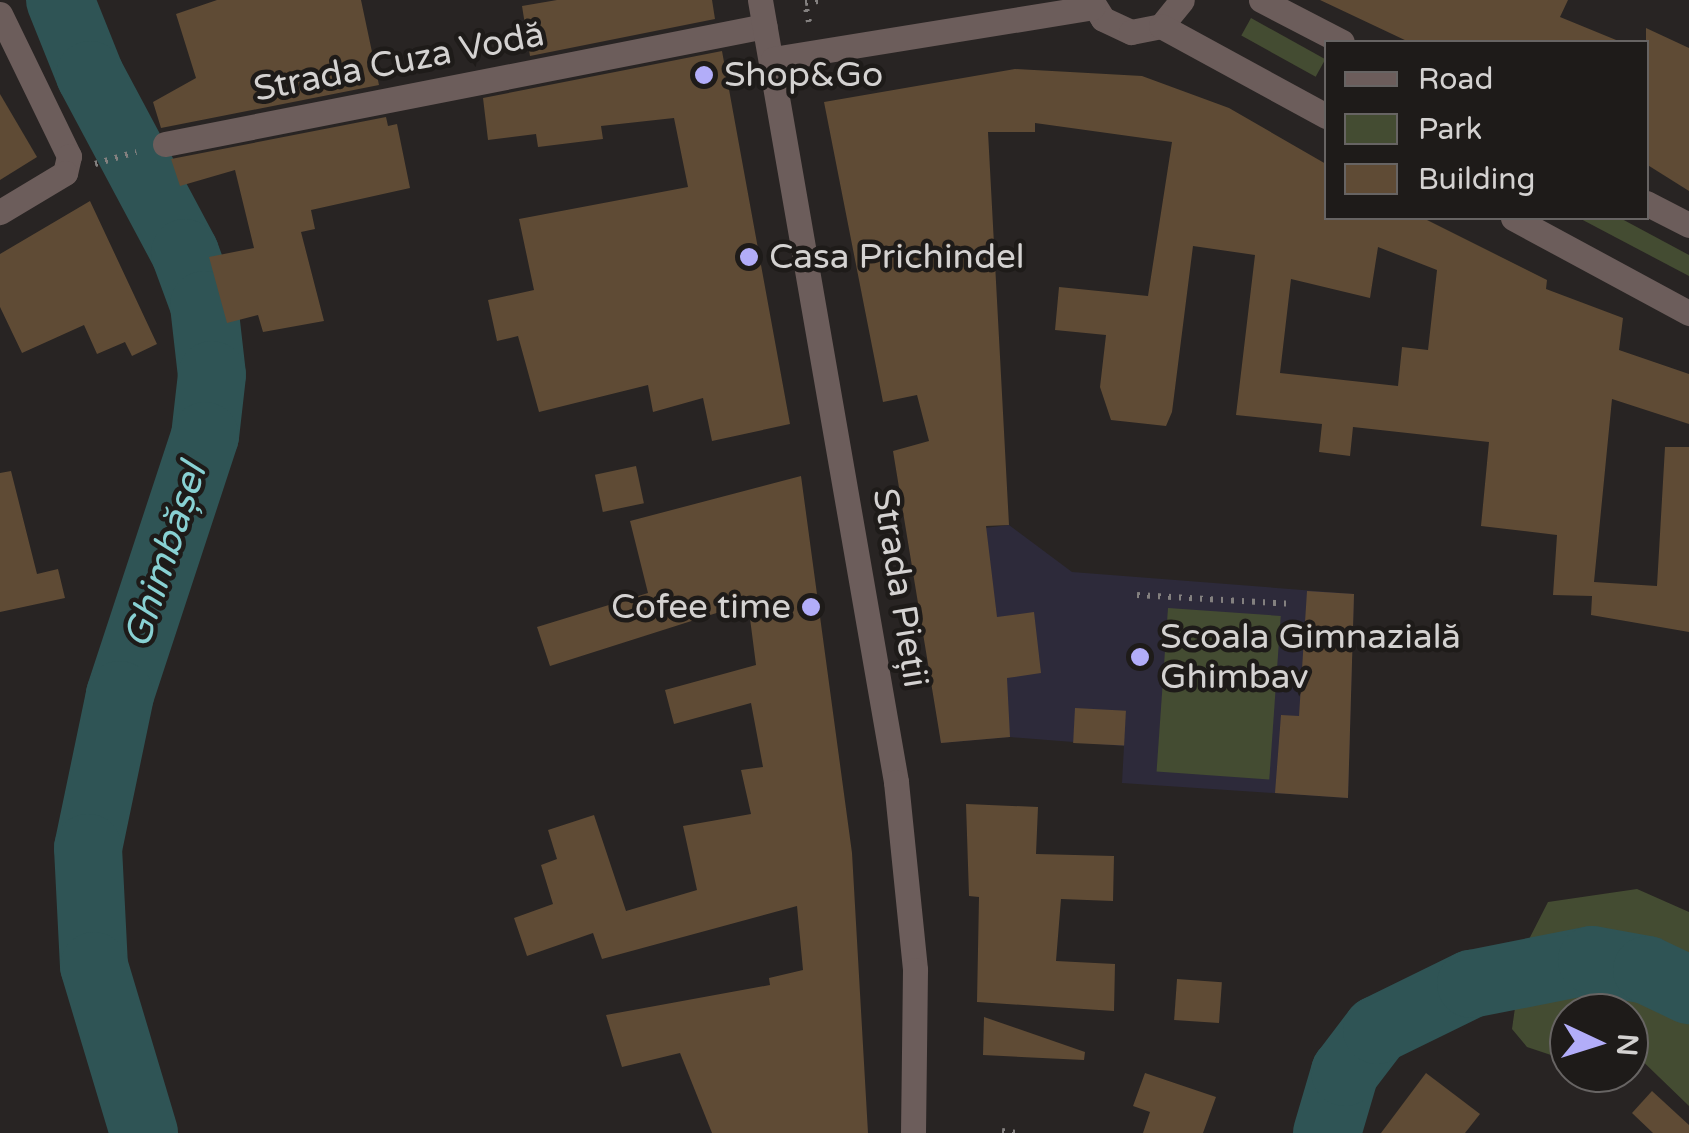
<!DOCTYPE html>
<html>
<head>
<meta charset="utf-8">
<style>
	body { margin:0 }
	#map { position:relative; width:1689px; height:1133px; overflow:hidden; background:#282423; font-family:"Varela Round",sans-serif }
	div>[style] { position:absolute }
	.education>* { inset:0; background:#2d2a3a }
	.green>* { inset:0; background:#444c32; transform-origin:0 0 }
	.river>* { height:68px; margin:-34px; padding:0 34px; transform-origin:34px; border-radius:34px; background:#2f5455 }
	.building>* { inset:0; background:#5f4b35; transform-origin:0 0 }
	.path>* { height:6px; margin-top:-3px; transform-origin:0; background:repeating-linear-gradient(90deg,#83807f 0 2.5px,transparent 0 10.5px) }
	.minor>* { height:25px; margin:-12.5px; padding:0 12.5px; transform-origin:12.5px; border-radius:12.5px; background:#6c5d5b }
	.tertiary>* { height:25px; margin:-12.5px; padding:0 12.5px; transform-origin:12.5px; border-radius:12.5px; background:#6c5d5b }
	.dots>* { width:28px; height:28px; translate:-50% -50%; box-sizing:border-box; border:5px solid #1e1b19; border-radius:50% }
	span { translate:-50% -50%; white-space:nowrap; text-align:center; line-height:1.15; -webkit-text-stroke:9px #1e1b19; paint-order:stroke }
	.street-label { font-size:35px; color:#d4d2d1 }
	.poi-label { font-size:35px; color:#d4d2d1 }
	.left { translate:0 -50%; text-align:left }
	.right { translate:-100% -50%; text-align:right }
	.water-label { font-size:38px; color:#88d1d3; font-style:italic }
	.legend { position:absolute; left:1324px; top:40px; width:325px; height:180px; box-sizing:border-box; background:#1e1b19; border:2px solid #676463; margin:0; padding:12px 18px; list-style:none; font-size:30px; color:#d4d2d1 }
	.legend li { display:flex; align-items:center; gap:20px; height:50px }
	.legend b { width:50px; border:2px solid #676463 }
	.north { position:absolute; left:1549px; top:993px; width:100px; height:100px; box-sizing:border-box; background:#1e1b19; border:2px solid #676463; border-radius:50%; rotate:94deg; font-size:28px; font-weight:700; line-height:40px; text-align:center; color:#d4d2d1 }
	.north::after { content:''; display:block; margin:auto; width:35px; height:45px; background:#b2adf9; clip-path:polygon(50% 0,100% 100%,50% 72%,0 100%) }
</style>
</head>
<body>
<div id="map">
	<div class="education">
		<i style="clip-path:polygon(1009px 525px,1072px 572px,1354px 594px,1348px 798px,1122px 783px,1124px 746px,1010px 737px,941px 743px,911px 537px)"></i>
	</div>
	<div class="green">
		<i style="left:1251px;top:18px;width:85px;height:20px;rotate:29deg"></i>
		<i style="clip-path:polygon(1579px 218px,1620px 218px,1689px 255px,1689px 276px)"></i>
		<i style="left:1168px;top:608px;width:113px;height:164px;rotate:4deg"></i>
		<i style="clip-path:polygon(1637px 889px,1689px 912px,1689px 1106px,1629px 1048px,1629px 1013px,1569px 1013px,1569px 1061px,1527px 1047px,1512px 1029px,1523px 951px,1548px 902px)"></i>
	</div>
	<div class="river">
		<i style="left:60px;top:0;width:81px;rotate:68.2deg"></i>
		<i style="left:90px;top:75px;width:202px;rotate:61.9deg"></i>
		<i style="left:185px;top:253px;width:55px;rotate:69.9deg"></i>
		<i style="left:204px;top:305px;width:70px;rotate:83.5deg"></i>
		<i style="left:212px;top:375px;width:61px;rotate:96.5deg"></i>
		<i style="left:205px;top:436px;width:273px;rotate:108.2deg"></i>
		<i style="left:120px;top:695px;width:156px;rotate:101.8deg"></i>
		<i style="left:88px;top:848px;width:118px;rotate:87.1deg"></i>
		<i style="left:94px;top:966px;width:174px;rotate:73.3deg"></i>
		<i style="left:1327px;top:1133px;width:64px;rotate:-73.6deg"></i>
		<i style="left:1345px;top:1072px;width:53px;rotate:-52.7deg"></i>
		<i style="left:1377px;top:1030px;width:105px;rotate:-26.1deg"></i>
		<i style="left:1471px;top:984px;width:123px;rotate:-11.2deg"></i>
		<i style="left:1592px;top:960px;width:56px;rotate:10.3deg"></i>
		<i style="left:1647px;top:970px;width:47px;rotate:25.5deg"></i>
	</div>
	<div class="building">
		<i style="clip-path:polygon(217px 0,361px 0,379px 85px,161px 128px,153px 102px,196px 78px,176px 14px)"></i>
		<i style="clip-path:polygon(557px 0,712px 0,715px 19px,530px 56px,522px 6px)"></i>
		<i style="clip-path:polygon(1320px 0,1568px 0,1560px 17px,1621px 42px,1409px 42px)"></i>
		<i style="clip-path:polygon(1646px 28px,1689px 48px,1689px 191px,1646px 164px)"></i>
		<i style="clip-path:polygon(722px 51px,790px 424px,712px 441px,703px 398px,653px 412px,648px 385px,539px 412px,518px 336px,497px 341px,488px 300px,534px 290px,519px 219px,688px 187px,674px 118px,601px 126px,603px 139px,538px 147px,536px 134px,488px 140px,483px 98px)"></i>
		<i style="clip-path:polygon(evenodd,1015px 69px,1142px 76px,1229px 108px,1326px 164px,1326px 218px,1423px 218px,1547px 280px,1546px 289px,1623px 318px,1619px 350px,1689px 374px,1689px 424px,1612px 399px,1594px 582px,1657px 586px,1665px 447px,1689px 447px,1689px 632px,1591px 615px,1592px 596px,1553px 595px,1557px 535px,1481px 526px,1489px 442px,1353px 427px,1350px 456px,1319px 452px,1322px 424px,1236px 415px,1255px 255px,1193px 246px,1172px 412px,1166px 426px,1111px 420px,1100px 387px,1106px 335px,1055px 330px,1059px 287px,1148px 296px,1172px 142px,1035px 123px,1035px 132px,988px 132px,1009px 525px,986px 526px,997px 617px,1034px 612px,1041px 673px,1007px 678px,1010px 737px,941px 743px,893px 451px,929px 441px,917px 395px,883px 402px,824px 102px,1015px 69px,1378px 247px,1437px 270px,1428px 350px,1402px 347px,1398px 386px,1280px 373px,1291px 279px,1370px 298px,1378px 247px)"></i>
		<i style="clip-path:polygon(0 94px,37px 157px,0 180px)"></i>
		<i style="clip-path:polygon(386px 117px,388px 126px,397px 124px,410px 188px,311px 210px,315px 229px,301px 232px,324px 321px,263px 332px,258px 315px,227px 323px,209px 257px,254px 248px,235px 170px,180px 186px,171px 159px)"></i>
		<i style="clip-path:polygon(90px 201px,157px 344px,132px 356px,125px 342px,97px 354px,84px 325px,22px 353px,0 307px,0 254px)"></i>
		<i style="left:636px;top:466px;width:38px;height:42px;rotate:78deg"></i>
		<i style="clip-path:polygon(11px 471px,37px 574px,58px 569px,65px 598px,0 612px,0 473px)"></i>
		<i style="clip-path:polygon(801px 476px,852px 853px,868px 1133px,712px 1133px,680px 1053px,622px 1067px,606px 1015px,770px 985px,769px 978px,803px 970px,797px 906px,602px 959px,593px 933px,527px 956px,514px 918px,553px 904px,541px 865px,557px 859px,548px 830px,594px 815px,626px 911px,697px 890px,683px 826px,751px 814px,741px 770px,763px 767px,751px 703px,674px 724px,665px 690px,756px 665px,748px 603px,550px 666px,537px 627px,648px 593px,630px 521px)"></i>
		<i style="clip-path:polygon(1307px 591px,1354px 594px,1348px 798px,1275px 793px,1281px 715px,1299px 716px)"></i>
		<i style="left:1075px;top:708px;width:51px;height:35px;rotate:3deg"></i>
		<i style="clip-path:polygon(966px 804px,1038px 807px,1036px 854px,1114px 856px,1113px 901px,1061px 899px,1056px 961px,1115px 964px,1114px 1011px,977px 1002px,979px 897px,969px 896px)"></i>
		<i style="left:1177px;top:979px;width:45px;height:41px;rotate:4deg"></i>
		<i style="clip-path:polygon(984px 1017px,1085px 1052px,1084px 1060px,983px 1055px)"></i>
		<i style="clip-path:polygon(1145px 1073px,1216px 1097px,1203px 1133px,1143px 1133px,1150px 1112px,1133px 1106px)"></i>
		<i style="clip-path:polygon(1426px 1073px,1480px 1114px,1465px 1133px,1381px 1133px)"></i>
		<i style="clip-path:polygon(1652px 1091px,1689px 1125px,1689px 1133px,1653px 1133px,1632px 1113px)"></i>
	</div>
	<div class="path">
		<i style="left:809px;top:22px;width:19px;rotate:-102deg"></i>
		<i style="left:805px;top:3px;width:19px;rotate:-9deg"></i>
		<i style="left:95px;top:164px;width:43px;rotate:-16.3deg"></i>
		<i style="left:1137px;top:595px;width:154px;rotate:3.3deg"></i>
		<i style="left:1002px;top:1131px;width:15px;rotate:8deg"></i>
	</div>
	<div class="minor">
		<i style="left:0;top:14px;width:158px;rotate:64.1deg"></i>
		<i style="left:69px;top:156px;width:17px;rotate:103deg"></i>
		<i style="left:65px;top:173px;width:76px;rotate:149deg"></i>
		<i style="left:165px;top:144px;width:611px;rotate:-11.13deg"></i>
	</div>
	<div class="tertiary">
		<i style="left:760px;top:0;width:794px;rotate:80.13deg"></i>
		<i style="left:896px;top:782px;width:189px;rotate:84.2deg"></i>
		<i style="left:915px;top:970px;width:163px;rotate:90.7deg"></i>
		<i style="left:1091px;top:0;width:22px;rotate:58deg"></i>
		<i style="left:1103px;top:19px;width:31px;rotate:25deg"></i>
		<i style="left:1131px;top:32px;width:31px;rotate:-11deg"></i>
		<i style="left:1161px;top:26px;width:33px;rotate:-51deg"></i>
		<i style="left:1261px;top:0;width:91px;rotate:27.4deg"></i>
		<i style="left:1161px;top:26px;width:188px;rotate:28.6deg"></i>
		<i style="left:773px;top:59px;width:324px;rotate:-9.2deg"></i>
		<i style="left:1646px;top:203px;width:48px;rotate:27.1deg"></i>
		<i style="left:1513px;top:218px;width:200px;rotate:28.4deg"></i>
	</div>
	<div class="dots">
		<i style="left:704px;top:75px;background:#b2adf9"></i>
		<i style="left:749px;top:257px;background:#b2adf9"></i>
		<i style="left:811px;top:607px;background:#b2adf9"></i>
		<i style="left:1140px;top:657px;background:#b2adf9"></i>
	</div>
	<div class="street-label">
		<span style="left:399px;top:62px;rotate:-11deg">Strada Cuza Vodă</span>
		<span style="left:900px;top:588px;rotate:81deg">Strada Pieții</span>
	</div>
	<div class="poi-label">
		<span class="left" style="left:724px;top:75px">Shop&amp;Go</span>
		<span class="left" style="left:769px;top:257px">Casa Prichindel</span>
		<span class="right" style="left:791px;top:607px">Cofee time</span>
		<span class="left" style="left:1160px;top:657px">Scoala Gimnazială<br>Ghimbav</span>
	</div>
	<div class="water-label">
		<span style="left:166px;top:556px;rotate:-72deg">Ghimbășel</span>
	</div>
	<ul class="legend">
	<li><b style="height:12px;background:#6c5d5b"></b>Road</li>
	<li><b style="height:28px;background:#444c32"></b>Park</li>
	<li><b style="height:28px;background:#5f4b35"></b>Building</li>
	</ul>
	<div class="north">N</div>
</div>
</body>
</html>
